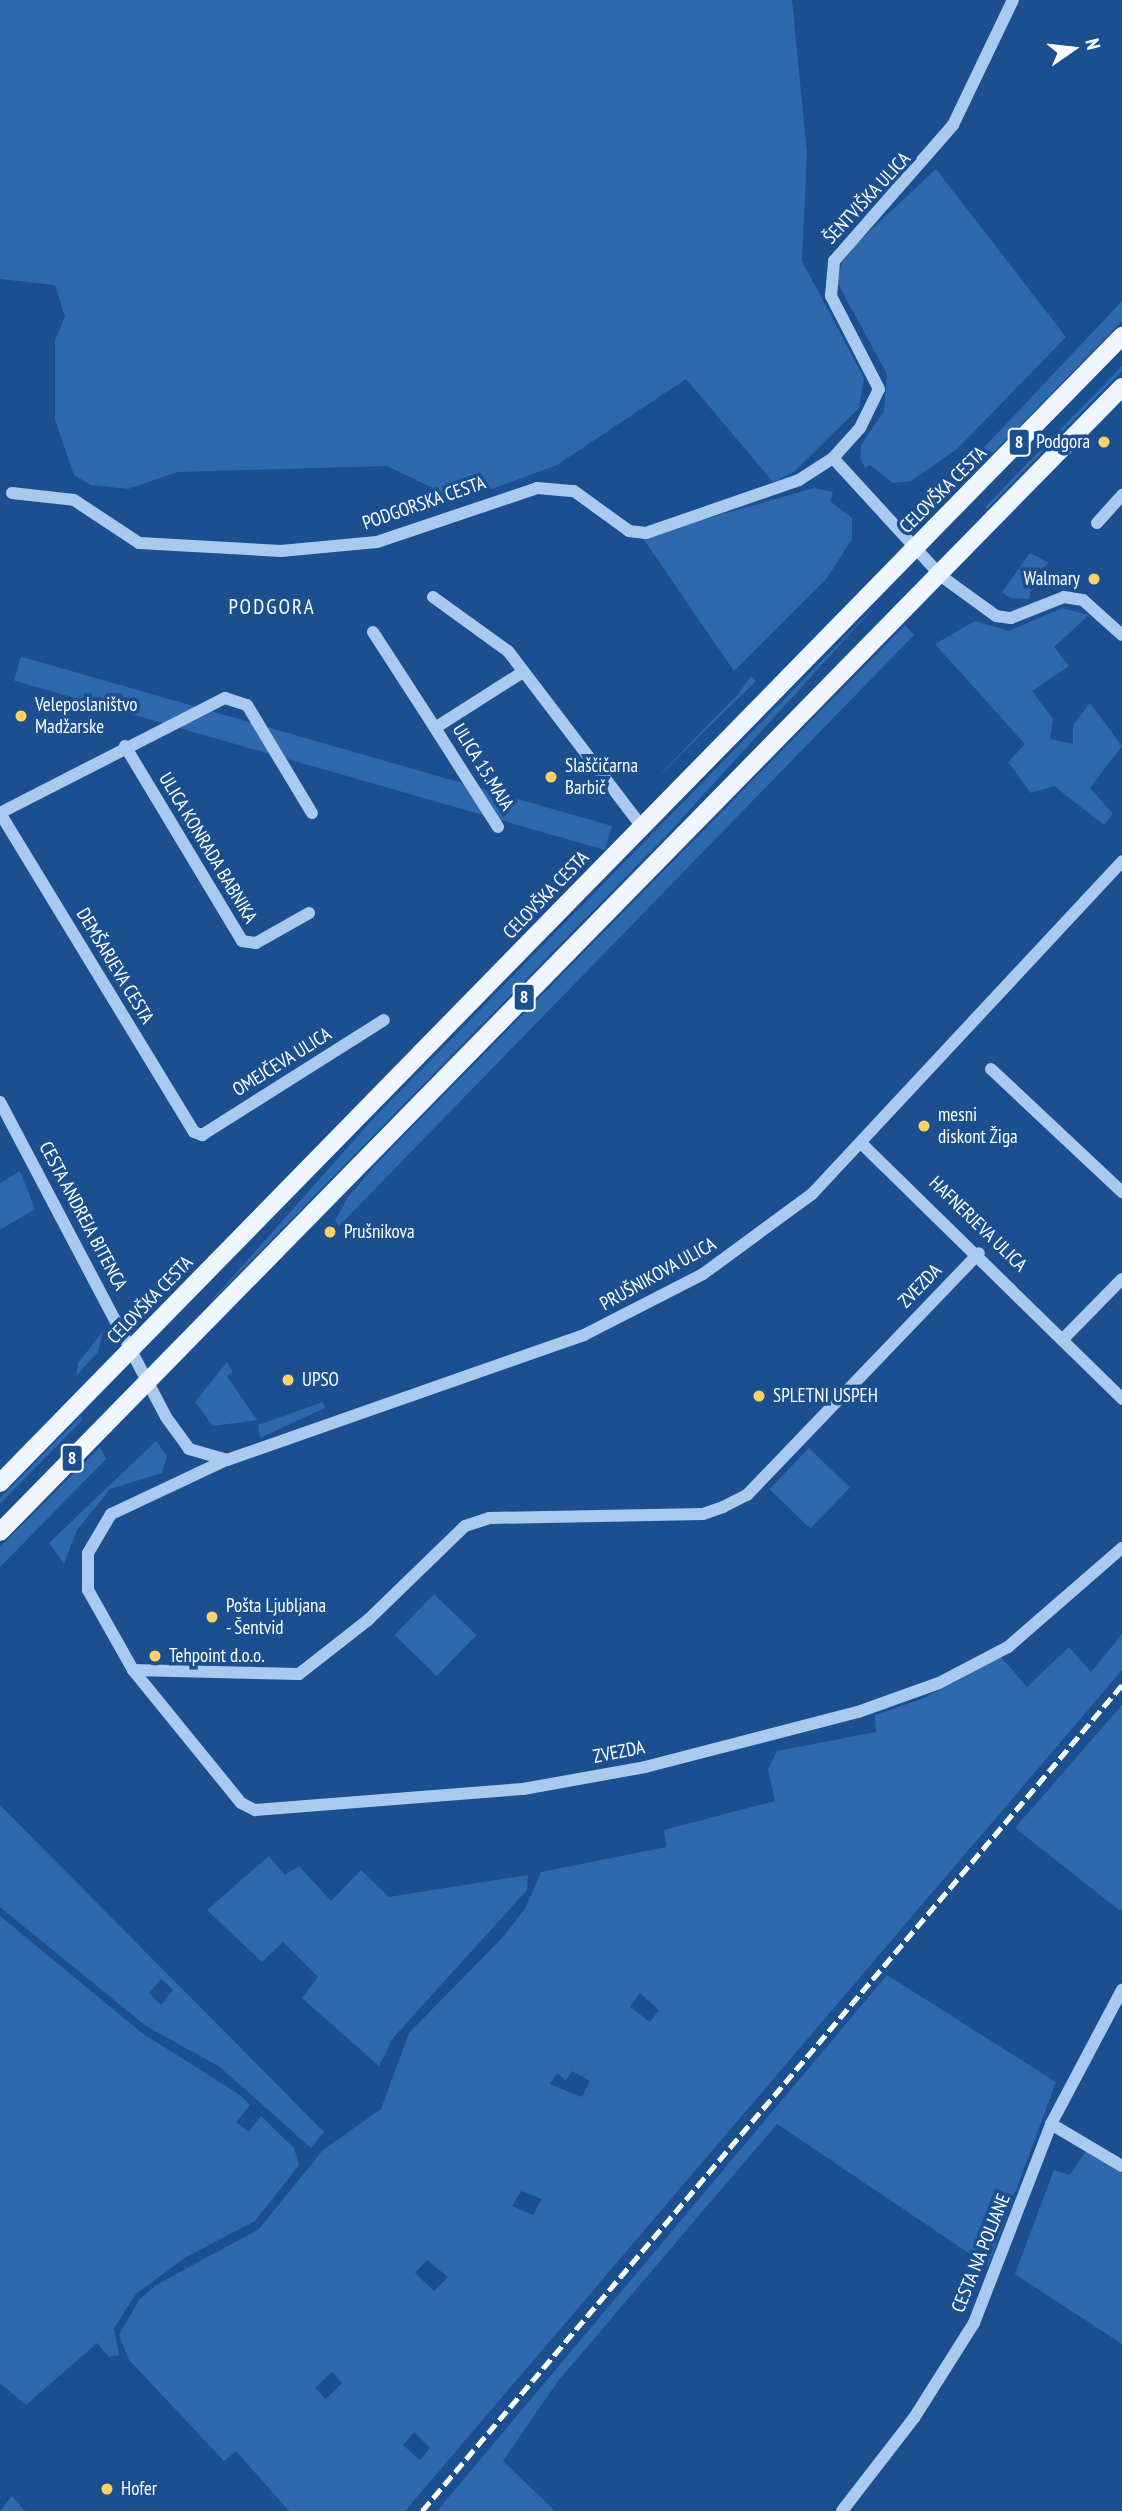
<!DOCTYPE html>
<html>
<head>
<meta charset="utf-8">
<style>
	body { margin:0 }
	#map { position:relative; width:1122px; height:2511px; overflow:hidden; background:#1b4f8f; font-family:"PT Sans Narrow",sans-serif }
	div>[style] { position:absolute }
	.green>* { inset:0; background:#2e69ad; transform-origin:0 0 }
	.minor>* { height:12px; margin:-6px; padding:0 6px; transform-origin:6px; border-radius:6px; background:#a9c9ee }
	.major>* { height:18px; margin:-9px; padding:0 9px; transform-origin:9px; border-radius:9px; background:#f0f6ff }
	.rail>* { height:5px; margin-top:-2.5px; transform-origin:0; background:repeating-linear-gradient(90deg,#fff 0 12px,transparent 0 17px) }
	.dots>* { width:19px; height:19px; translate:-50% -50%; box-sizing:border-box; border:4px solid #1b4f8f; border-radius:50% }
	span { translate:-50% -50%; white-space:nowrap; text-align:center; line-height:1.15; -webkit-text-stroke:7px #1b4f8f; paint-order:stroke }
	.shield-label span { padding:2px 5px; background:#1b4f8f; border:2px solid; border-radius:5px; -webkit-text-stroke-width:0 }
	.shield-label { font-size:18px; color:#fff; font-weight:700 }
	.street-label { font-size:19px; color:#fff }
	.poi-label { font-size:19px; color:#fff }
	.right { translate:-100% -50%; text-align:right }
	.left { translate:0 -50%; text-align:left }
	.neighbourhood-label { font-size:21px; color:#fff; letter-spacing:2px }
	.north { position:absolute; left:1038px; top:14px; width:70px; height:70px; -webkit-text-stroke:5px #1b4f8f; paint-order:stroke; rotate:76deg; font-size:19px; font-weight:700; line-height:28px; text-align:center; color:#fff }
	.north::after { content:''; display:block; margin:auto; width:24px; height:32px; background:#fff; clip-path:polygon(50% 0,100% 100%,50% 72%,0 100%) }
</style>
</head>
<body>
<div id="map">
	<div class="green">
		<i style="clip-path:polygon(0 0,792px 0,807px 153px,802px 261px,864px 378px,859px 408px,794px 472px,773px 482px,686px 379px,557px 465px,460px 501px,387px 466px,177px 472px,128px 489px,91px 485px,74px 475px,55px 420px,55px 340px,65px 317px,55px 285px,0 279px)"></i>
		<i style="clip-path:polygon(936px 169px,1066px 337px,957px 449px,911px 481px,893px 483px,870px 465px,865px 468px,860px 458px,861px 445px,884px 411px,887px 374px,837px 282px,842px 262px,858px 242px)"></i>
		<i style="clip-path:polygon(1122px 301px,1122px 321px,963px 484px,956px 477px)"></i>
		<i style="clip-path:polygon(1122px 366px,1122px 371px,987px 509px,985px 507px)"></i>
		<i style="clip-path:polygon(814px 488px,833px 492px,830px 501px,852px 518px,852px 539px,827px 578px,734px 671px,642px 537px)"></i>
		<i style="clip-path:polygon(1030px 553px,1049px 563px,1034px 574px,1029px 599px,1010px 598px,1002px 592px)"></i>
		<i style="clip-path:polygon(880px 601px,665px 837px,203px 1310px,372px 1120px)"></i>
		<i style="clip-path:polygon(1062px 608px,1089px 615px,1054px 647px,1069px 666px,1032px 691px,1053px 719px,1050px 739px,1073px 744px,1073px 725px,1090px 703px,1122px 746px,1090px 788px,1113px 814px,1104px 825px,1054px 786px,1031px 793px,1008px 762px,1025px 744px,935px 644px,975px 621px,1009px 631px)"></i>
		<i style="clip-path:polygon(905px 625px,914px 635px,339px 1226px,335px 1221px,347px 1198px,378px 1162px)"></i>
		<i style="clip-path:polygon(751px 676px,756px 681px,650px 785px,738px 694px)"></i>
		<i style="left:612px;top:826px;width:25px;height:615px;rotate:106deg"></i>
		<i style="clip-path:polygon(20px 1171px,35px 1209px,0 1230px,0 1183px)"></i>
		<i style="clip-path:polygon(103px 1331px,98px 1352px,76px 1376px,78px 1363px)"></i>
		<i style="clip-path:polygon(227px 1362px,233px 1372px,227px 1376px,257px 1420px,213px 1426px,195px 1402px)"></i>
		<i style="clip-path:polygon(323px 1402px,325px 1408px,260px 1438px,258px 1425px)"></i>
		<i style="clip-path:polygon(81px 1416px,82px 1420px,0 1504px,0 1498px)"></i>
		<i style="clip-path:polygon(156px 1441px,167px 1456px,162px 1473px,110px 1489px,77px 1530px,64px 1564px,49px 1543px)"></i>
		<i style="clip-path:polygon(100px 1447px,106px 1459px,0 1567px,0 1547px)"></i>
		<i style="left:809px;top:1448px;width:57px;height:57px;rotate:44deg"></i>
		<i style="left:434px;top:1594px;width:59px;height:57px;rotate:44deg"></i>
		<i style="clip-path:polygon(evenodd,1122px 1634px,1122px 1670px,405px 2511px,289px 2511px,236px 2451px,224px 2461px,129px 2360px,119px 2335px,139px 2300px,156px 2285px,259px 2229px,323px 2150px,381px 2109px,409px 2033px,503px 1937px,526px 1907px,541px 1872px,666px 1847px,664px 1830px,775px 1801px,768px 1769px,777px 1751px,876px 1732px,875px 1715px,924px 1698px,1001px 1657px,1027px 1687px,1069px 1647px,1091px 1672px,1122px 1634px,640px 1993px,659px 2010px,650px 2022px,630px 2007px,640px 1993px,1122px 1634px,572px 2071px,590px 2081px,582px 2097px,550px 2084px,557px 2073px,566px 2081px,572px 2071px,1122px 1634px,521px 2191px,542px 2199px,533px 2215px,512px 2206px,521px 2191px,1122px 1634px,427px 2260px,448px 2277px,434px 2291px,415px 2273px,427px 2260px,1122px 1634px,332px 2372px,342px 2383px,326px 2399px,315px 2388px,332px 2372px,1122px 1634px,414px 2432px,430px 2448px,420px 2460px,403px 2445px,414px 2432px)"></i>
		<i style="clip-path:polygon(1122px 1705px,1122px 1909px,1119px 1910px,1015px 1828px)"></i>
		<i style="clip-path:polygon(evenodd,0 1805px,324px 2132px,311px 2148px,220px 2067px,146px 2026px,0 1907px,0 1805px,161px 1979px,173px 1990px,161px 2005px,149px 1993px,161px 1979px)"></i>
		<i style="clip-path:polygon(269px 1856px,285px 1875px,299px 1866px,331px 1901px,361px 1870px,389px 1897px,528px 1875px,527px 1890px,393px 2038px,379px 2066px,302px 1998px,318px 1977px,283px 1942px,262px 1962px,207px 1910px)"></i>
		<i style="clip-path:polygon(0 1916px,142px 2033px,240px 2095px,250px 2105px,236px 2122px,249px 2132px,261px 2116px,294px 2148px,299px 2165px,255px 2221px,186px 2257px,136px 2294px,114px 2328px,119px 2355px,109px 2357px,97px 2343px,26px 2405px,0 2383px)"></i>
		<i style="clip-path:polygon(887px 1975px,1056px 2082px,988px 2266px,777px 2124px,558px 2381px,503px 2461px,555px 2511px,437px 2511px)"></i>
		<i style="clip-path:polygon(1086px 2151px,1122px 2172px,1122px 2344px,1015px 2274px,1054px 2170px,1070px 2175px)"></i>
		<i style="clip-path:polygon(12px 2496px,25px 2511px,0 2511px)"></i>
	</div>
	<div class="minor">
		<i style="left:833px;top:458px;width:160px;rotate:47.5deg"></i>
		<i style="left:941px;top:576px;width:68px;rotate:36deg"></i>
		<i style="left:996px;top:616px;width:15px;rotate:8deg"></i>
		<i style="left:1011px;top:618px;width:57px;rotate:-21.6deg"></i>
		<i style="left:1064px;top:597px;width:19px;rotate:9deg"></i>
		<i style="left:1083px;top:600px;width:52px;rotate:41.9deg"></i>
		<i style="left:12px;top:493px;width:62px;rotate:6.4deg"></i>
		<i style="left:74px;top:500px;width:78px;rotate:33.5deg"></i>
		<i style="left:139px;top:543px;width:142px;rotate:3.2deg"></i>
		<i style="left:281px;top:551px;width:96px;rotate:-5.4deg"></i>
		<i style="left:377px;top:542px;width:169px;rotate:-18.6deg"></i>
		<i style="left:537px;top:488px;width:37px;rotate:5deg"></i>
		<i style="left:574px;top:491px;width:68px;rotate:36deg"></i>
		<i style="left:629px;top:531px;width:17px;rotate:7deg"></i>
		<i style="left:646px;top:533px;width:162px;rotate:-19.1deg"></i>
		<i style="left:799px;top:480px;width:40px;rotate:-32.9deg"></i>
		<i style="left:833px;top:458px;width:40px;rotate:-48deg"></i>
		<i style="left:860px;top:428px;width:43px;rotate:-64deg"></i>
		<i style="left:879px;top:389px;width:105px;rotate:-117.3deg"></i>
		<i style="left:831px;top:296px;width:35px;rotate:-85deg"></i>
		<i style="left:834px;top:261px;width:181px;rotate:-48.8deg"></i>
		<i style="left:953px;top:125px;width:139px;rotate:-64.4deg"></i>
		<i style="left:1097px;top:523px;width:38px;rotate:-48deg"></i>
		<i style="left:433px;top:597px;width:92px;rotate:35.8deg"></i>
		<i style="left:508px;top:651px;width:221px;rotate:52.7deg"></i>
		<i style="left:373px;top:632px;width:114px;rotate:57.1deg"></i>
		<i style="left:125px;top:746px;width:227px;rotate:59deg"></i>
		<i style="left:242px;top:941px;width:14px;rotate:8deg"></i>
		<i style="left:256px;top:943px;width:61px;rotate:-29.5deg"></i>
		<i style="left:0;top:813px;width:373px;rotate:58.7deg"></i>
		<i style="left:194px;top:1132px;width:9px;rotate:21deg"></i>
		<i style="left:202px;top:1135px;width:215px;rotate:-32.3deg"></i>
		<i style="left:0;top:813px;width:253px;rotate:-27.1deg"></i>
		<i style="left:225px;top:698px;width:23px;rotate:18deg"></i>
		<i style="left:247px;top:705px;width:126px;rotate:59deg"></i>
		<i style="left:498px;top:827px;width:117px;rotate:-122.5deg"></i>
		<i style="left:435px;top:728px;width:104px;rotate:-32.5deg"></i>
		<i style="left:991px;top:1069px;width:180px;rotate:43.2deg"></i>
		<i style="left:0;top:1102px;width:356px;rotate:62.2deg"></i>
		<i style="left:166px;top:1417px;width:39px;rotate:54deg"></i>
		<i style="left:189px;top:1449px;width:40px;rotate:16deg"></i>
		<i style="left:227px;top:1460px;width:378px;rotate:-19.3deg"></i>
		<i style="left:584px;top:1335px;width:134px;rotate:-27.1deg"></i>
		<i style="left:703px;top:1274px;width:135px;rotate:-36.3deg"></i>
		<i style="left:812px;top:1194px;width:455px;rotate:-47deg"></i>
		<i style="left:861px;top:1143px;width:366px;rotate:44.4deg"></i>
		<i style="left:1065px;top:1337px;width:81px;rotate:-45.5deg"></i>
		<i style="left:226px;top:1460px;width:127px;rotate:154.8deg"></i>
		<i style="left:111px;top:1514px;width:45px;rotate:120.5deg"></i>
		<i style="left:88px;top:1553px;width:37px;rotate:90deg"></i>
		<i style="left:88px;top:1590px;width:92px;rotate:60.6deg"></i>
		<i style="left:133px;top:1670px;width:171px;rotate:50.9deg"></i>
		<i style="left:241px;top:1803px;width:16px;rotate:27deg"></i>
		<i style="left:255px;top:1810px;width:269px;rotate:-4.5deg"></i>
		<i style="left:523px;top:1789px;width:124px;rotate:-10.2deg"></i>
		<i style="left:645px;top:1767px;width:220px;rotate:-14.5deg"></i>
		<i style="left:858px;top:1712px;width:86px;rotate:-19.7deg"></i>
		<i style="left:939px;top:1683px;width:78px;rotate:-27.6deg"></i>
		<i style="left:1008px;top:1647px;width:151px;rotate:-41deg"></i>
		<i style="left:133px;top:1670px;width:166px;rotate:1.4deg"></i>
		<i style="left:299px;top:1674px;width:88px;rotate:-38deg"></i>
		<i style="left:368px;top:1620px;width:135px;rotate:-44.1deg"></i>
		<i style="left:465px;top:1526px;width:25px;rotate:-18deg"></i>
		<i style="left:489px;top:1518px;width:214px;rotate:-1.1deg"></i>
		<i style="left:703px;top:1514px;width:21px;rotate:-19deg"></i>
		<i style="left:723px;top:1507px;width:27px;rotate:-27deg"></i>
		<i style="left:747px;top:1495px;width:335px;rotate:-46.2deg"></i>
		<i style="left:1051px;top:2124px;width:82px;rotate:30.6deg"></i>
		<i style="left:842px;top:2511px;width:118px;rotate:-52.3deg"></i>
		<i style="left:914px;top:2418px;width:112px;rotate:-57.7deg"></i>
		<i style="left:974px;top:2323px;width:213px;rotate:-68.8deg"></i>
		<i style="left:1051px;top:2124px;width:152px;rotate:-62.1deg"></i>
	</div>
	<div class="major">
		<i style="left:0;top:1483px;width:1605px;rotate:-45.63deg"></i>
		<i style="left:0;top:1532px;width:1603px;rotate:-45.58deg"></i>
	</div>
	<div class="rail">
		<i style="left:422px;top:2511px;width:1083px;rotate:-49.72deg"></i>
	</div>
	<div class="dots">
		<i style="left:1104px;top:442px;background:#ffd166"></i>
		<i style="left:1094px;top:579px;background:#ffd166"></i>
		<i style="left:21px;top:716px;background:#ffd166"></i>
		<i style="left:551px;top:777px;background:#ffd166"></i>
		<i style="left:924px;top:1126px;background:#ffd166"></i>
		<i style="left:330px;top:1232px;background:#ffd166"></i>
		<i style="left:288px;top:1380px;background:#ffd166"></i>
		<i style="left:759px;top:1396px;background:#ffd166"></i>
		<i style="left:212px;top:1617px;background:#ffd166"></i>
		<i style="left:155px;top:1656px;background:#ffd166"></i>
		<i style="left:107px;top:2489px;background:#ffd166"></i>
	</div>
	<div class="shield-label">
		<span style="left:1019px;top:442px">8</span>
		<span style="left:524px;top:997px">8</span>
		<span style="left:72px;top:1458px">8</span>
	</div>
	<div class="street-label">
		<span style="left:867px;top:198px;rotate:-47deg">ŠENTVIŠKA ULICA</span>
		<span style="left:943px;top:490px;rotate:-45deg">CELOVŠKA CESTA</span>
		<span style="left:424px;top:503px;rotate:-19deg">PODGORSKA CESTA</span>
		<span style="left:483px;top:767px;rotate:58deg">ULICA 15.MAJA</span>
		<span style="left:208px;top:848px;rotate:59deg">ULICA KONRADA BABNIKA</span>
		<span style="left:546px;top:895px;rotate:-46deg">CELOVŠKA CESTA</span>
		<span style="left:115px;top:966px;rotate:59deg">DEMŠARJEVA CESTA</span>
		<span style="left:282px;top:1062px;rotate:-32deg">OMEJČEVA ULICA</span>
		<span style="left:83px;top:1216px;rotate:62deg">CESTA ANDREJA BITENCA</span>
		<span style="left:978px;top:1224px;rotate:44deg">HAFNERJEVA ULICA</span>
		<span style="left:658px;top:1274px;rotate:-29deg">PRUŠNIKOVA ULICA</span>
		<span style="left:920px;top:1286px;rotate:-46deg">ZVEZDA</span>
		<span style="left:150px;top:1300px;rotate:-46deg">CELOVŠKA CESTA</span>
		<span style="left:619px;top:1752px;rotate:-11deg">ZVEZDA</span>
		<span style="left:981px;top:2253px;rotate:-68deg">CESTA NA POLJANE</span>
	</div>
	<div class="poi-label">
		<span class="right" style="left:1090px;top:442px">Podgora</span>
		<span class="right" style="left:1080px;top:579px">Walmary</span>
		<span class="left" style="left:35px;top:716px">Veleposlaništvo<br>Madžarske</span>
		<span class="left" style="left:565px;top:777px">Slaščičarna<br>Barbič</span>
		<span class="left" style="left:938px;top:1126px">mesni<br>diskont Žiga</span>
		<span class="left" style="left:344px;top:1232px">Prušnikova</span>
		<span class="left" style="left:302px;top:1380px">UPSO</span>
		<span class="left" style="left:773px;top:1396px">SPLETNI USPEH</span>
		<span class="left" style="left:226px;top:1617px">Pošta Ljubljana<br>- Šentvid</span>
		<span class="left" style="left:169px;top:1656px">Tehpoint d.o.o.</span>
		<span class="left" style="left:121px;top:2489px">Hofer</span>
	</div>
	<div class="neighbourhood-label">
		<span style="left:272px;top:607px">PODGORA</span>
	</div>
	<div class="north">N</div>
</div>
</body>
</html>
